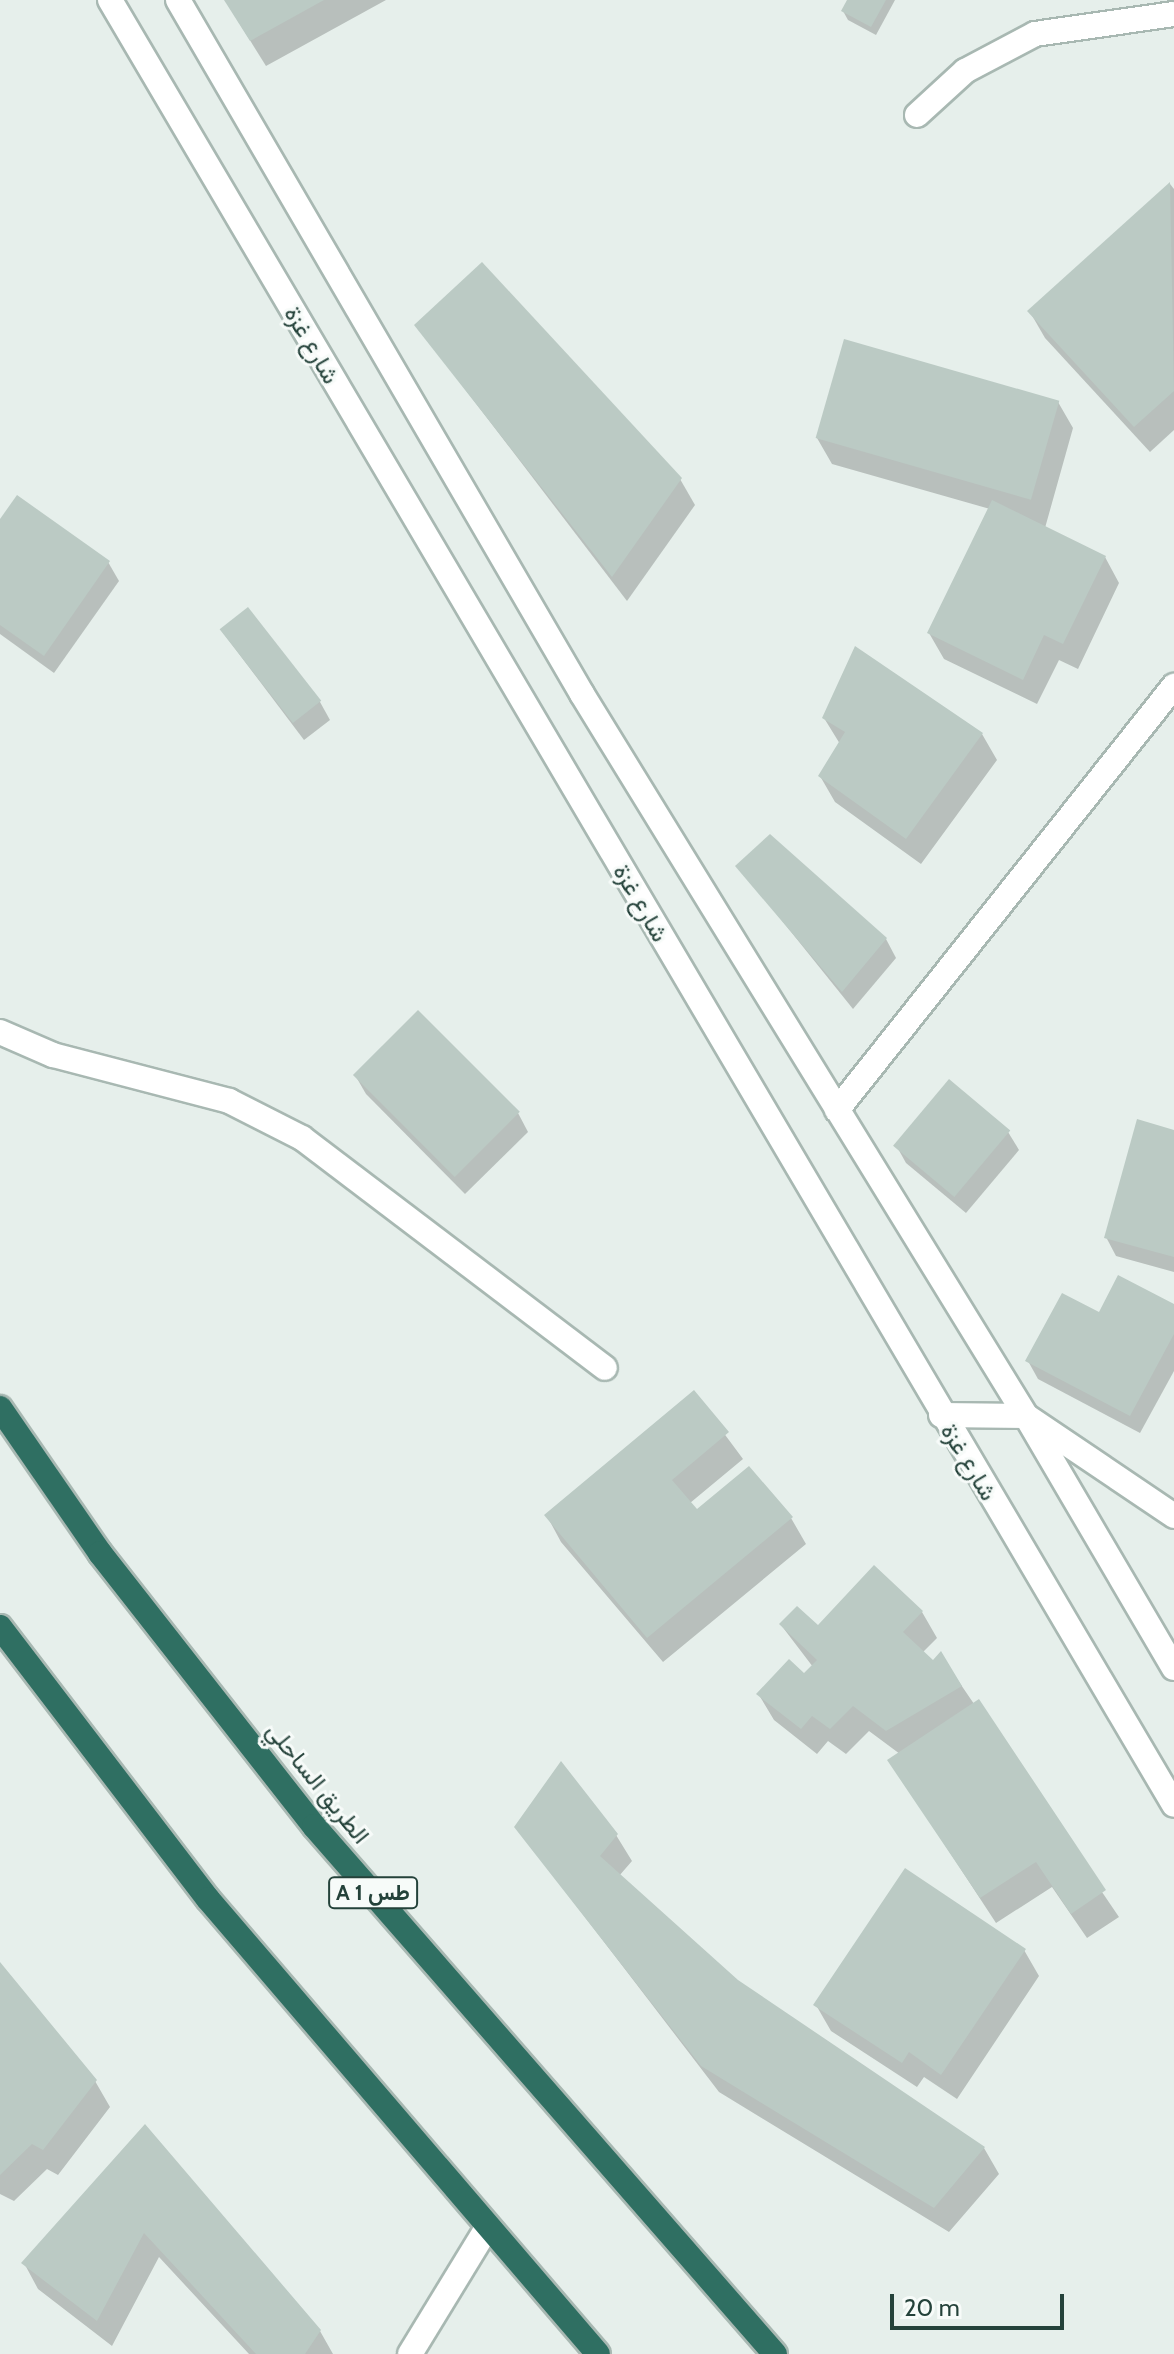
<!DOCTYPE html>
<html>
<head>
<meta charset="utf-8">
<style>
	body { margin:0 }
	#map { position:relative; width:1174px; height:2354px; overflow:hidden; background:#e6efeb; font-family:Cabin,Vazirmatn,sans-serif }
	div>[style] { position:absolute }
	.shadow>* { inset:0; background:#0003 }
	.building>* { inset:0; background:#bbcac4; transform-origin:0 0 }
	.roads { filter:drop-shadow(2px 0 #a8b8b2) drop-shadow(-2px 0 #a8b8b2) drop-shadow(0 2px #a8b8b2) drop-shadow(0 -2px #a8b8b2) }
	.street>* { height:24px; margin:-12px; padding:0 12px; transform-origin:12px; border-radius:12px; background:#fff }
	.secondary>* { height:24px; margin:-12px; padding:0 12px; transform-origin:12px; border-radius:12px; background:#fff }
	.highway>* { height:24px; margin:-12px; padding:0 12px; transform-origin:12px; border-radius:12px; background:#2f6f62 }
	span { translate:-50% -50%; white-space:nowrap; text-align:center; line-height:1.15; -webkit-text-stroke:6px #f7fbf9; paint-order:stroke }
	.shield-label span { padding:2px 6px; background:#f7fbf9; border:2px solid; border-radius:6px; -webkit-text-stroke-width:0 }
	.shield-label { font-size:22px; color:#24423a; font-weight:700 }
	.street-label { font-size:24px; color:#24423a }
	.scale { position:absolute; left:890px; top:2294px; width:174px; height:36px; box-sizing:border-box; border:4px solid #24423a; border-top:0; padding-left:10px; font-size:24px; line-height:28px; white-space:nowrap; color:#24423a; -webkit-text-stroke:6px #f7fbf9; paint-order:stroke }
</style>
</head>
<body>
<div id="map">
	<div class="shadow">
		<i style="clip-path:polygon(225px 0,386px 0,266px 66px)"></i>
		<i style="clip-path:polygon(849px 0,895px 0,876px 35px,848px 20px,843px 11px)"></i>
		<i style="clip-path:polygon(1170px 184px,1174px 189px,1174px 430px,1150px 452px,1045px 338px,1030px 312px)"></i>
		<i style="clip-path:polygon(416px 325px,680px 479px,695px 505px,627px 601px)"></i>
		<i style="clip-path:polygon(1058px 402px,1073px 428px,1045px 528px,1105px 557px,1119px 583px,1078px 669px,1059px 660px,1037px 704px,944px 659px,929px 633px,990px 509px,832px 464px,817px 438px)"></i>
		<i style="clip-path:polygon(0 523px,108px 562px,119px 581px,54px 673px,0 634px)"></i>
		<i style="clip-path:polygon(221px 630px,320px 702px,330px 720px,304px 740px)"></i>
		<i style="clip-path:polygon(824px 718px,982px 734px,997px 760px,921px 864px,835px 802px,820px 776px,840px 744px)"></i>
		<i style="clip-path:polygon(770px 837px,886px 939px,896px 958px,853px 1009px,738px 866px)"></i>
		<i style="clip-path:polygon(418px 1013px,518px 1113px,528px 1132px,465px 1194px,366px 1094px,355px 1075px)"></i>
		<i style="clip-path:polygon(1008px 1132px,1019px 1150px,966px 1213px,906px 1163px,896px 1145px)"></i>
		<i style="clip-path:polygon(1174px 1132px,1174px 1272px,1116px 1256px,1106px 1237px)"></i>
		<i style="clip-path:polygon(1174px 1306px,1174px 1371px,1140px 1433px,1038px 1379px,1028px 1361px,1099px 1314px)"></i>
		<i style="clip-path:polygon(694px 1393px,743px 1459px,690px 1503px,697px 1512px,791px 1518px,806px 1544px,663px 1662px,561px 1542px,547px 1516px)"></i>
		<i style="clip-path:polygon(874px 1568px,922px 1612px,937px 1638px,922px 1653px,933px 1662px,940px 1654px,1119px 1917px,1087px 1938px,1052px 1887px,996px 1923px,890px 1761px,900px 1754px,869px 1731px,846px 1754px,828px 1741px,817px 1754px,774px 1720px,759px 1695px,804px 1676px,813px 1667px,781px 1625px,818px 1628px)"></i>
		<i style="clip-path:polygon(516px 1827px,616px 1835px,632px 1861px,619px 1876px,737px 1981px,984px 2148px,999px 2174px,949px 2232px,719px 2092px)"></i>
		<i style="clip-path:polygon(1024px 1950px,1039px 1976px,957px 2099px,924px 2077px,917px 2087px,831px 2031px,816px 2005px)"></i>
		<i style="clip-path:polygon(0 1965px,95px 2081px,110px 2107px,58px 2175px,47px 2169px,14px 2201px,0 2194px)"></i>
		<i style="clip-path:polygon(145px 2127px,320px 2331px,333px 2354px,249px 2354px,159px 2257px,112px 2346px,38px 2289px,24px 2263px)"></i>
	</div>
	<div class="building">
		<i style="clip-path:polygon(224px 0,324px 0,250px 41px)"></i>
		<i style="clip-path:polygon(847px 0,886px 0,871px 27px,841px 11px)"></i>
		<i style="clip-path:polygon(1170px 182px,1174px 391px,1134px 427px,1027px 311px)"></i>
		<i style="clip-path:polygon(482px 262px,682px 478px,612px 577px,414px 325px)"></i>
		<i style="left:844px;top:339px;width:224px;height:103px;rotate:16deg"></i>
		<i style="clip-path:polygon(17px 495px,110px 561px,44px 656px,0 625px,0 519px)"></i>
		<i style="clip-path:polygon(992px 500px,1106px 556px,1063px 644px,1044px 635px,1023px 680px,927px 633px)"></i>
		<i style="left:248px;top:607px;width:119px;height:36px;rotate:52deg"></i>
		<i style="clip-path:polygon(855px 646px,983px 733px,906px 839px,818px 776px,845px 732px,822px 718px)"></i>
		<i style="clip-path:polygon(770px 834px,887px 938px,842px 992px,735px 866px)"></i>
		<i style="left:418px;top:1010px;width:144px;height:92px;rotate:45deg"></i>
		<i style="left:949px;top:1079px;width:80px;height:87px;rotate:40deg"></i>
		<i style="clip-path:polygon(1137px 1119px,1174px 1130px,1174px 1257px,1104px 1238px)"></i>
		<i style="clip-path:polygon(1118px 1275px,1174px 1304px,1174px 1334px,1130px 1416px,1025px 1361px,1062px 1293px,1099px 1312px)"></i>
		<i style="clip-path:polygon(694px 1390px,729px 1432px,672px 1480px,697px 1509px,749px 1466px,793px 1517px,647px 1638px,544px 1515px)"></i>
		<i style="clip-path:polygon(874px 1565px,923px 1611px,903px 1632px,933px 1660px,941px 1651px,962px 1686px,886px 1731px,853px 1706px,830px 1729px,812px 1716px,801px 1729px,756px 1694px,789px 1659px,804px 1673px,817px 1660px,779px 1624px,797px 1606px,818px 1625px)"></i>
		<i style="clip-path:polygon(979px 1699px,1106px 1890px,1071px 1914px,1036px 1862px,980px 1898px,887px 1760px)"></i>
		<i style="clip-path:polygon(561px 1761px,618px 1834px,600px 1856px,738px 1980px,985px 2147px,934px 2208px,701px 2066px,514px 1827px)"></i>
		<i style="clip-path:polygon(905px 1868px,1026px 1949px,941px 2075px,909px 2052px,902px 2063px,813px 2005px)"></i>
		<i style="clip-path:polygon(0 1962px,97px 2080px,43px 2150px,32px 2144px,0 2175px)"></i>
		<i style="clip-path:polygon(145px 2124px,321px 2330px,305px 2354px,256px 2354px,144px 2233px,97px 2321px,21px 2263px)"></i>
	</div>
	<div class="roads">
		<div class="street">
			<i style="left:917px;top:115px;width:65px;rotate:-42.5deg"></i>
			<i style="left:965px;top:71px;width:79px;rotate:-27.9deg"></i>
			<i style="left:1035px;top:34px;width:140px;rotate:-8.2deg"></i>
			<i style="left:0;top:1032px;width:58px;rotate:23.5deg"></i>
			<i style="left:53px;top:1055px;width:182px;rotate:14.6deg"></i>
			<i style="left:229px;top:1101px;width:82px;rotate:26.9deg"></i>
			<i style="left:302px;top:1138px;width:380px;rotate:37.2deg"></i>
			<i style="left:837px;top:1110px;width:542px;rotate:-51.52deg"></i>
			<i style="left:941px;top:1415px;width:85px;rotate:0.7deg"></i>
			<i style="left:1026px;top:1416px;width:179px;rotate:34deg"></i>
			<i style="left:410px;top:2354px;width:148px;rotate:-58.6deg"></i>
		</div>
		<div class="secondary">
			<i style="left:110px;top:0;width:2095px;rotate:59.48deg"></i>
			<i style="left:178px;top:0;width:803px;rotate:59.79deg"></i>
			<i style="left:582px;top:694px;width:848px;rotate:58.41deg"></i>
			<i style="left:1026px;top:1416px;width:292px;rotate:59.6deg"></i>
		</div>
		<div class="highway">
			<i style="left:0;top:1408px;width:176px;rotate:55.4deg"></i>
			<i style="left:100px;top:1553px;width:347px;rotate:51.9deg"></i>
			<i style="left:314px;top:1826px;width:701px;rotate:48.88deg"></i>
			<i style="left:0;top:1627px;width:342px;rotate:52.6deg"></i>
			<i style="left:208px;top:1899px;width:599px;rotate:49.4deg"></i>
		</div>
	</div>
	<div class="shield-label">
		<span style="left:373px;top:1893px">A 1 طس</span>
	</div>
	<div class="street-label">
		<span style="left:312px;top:345px;rotate:60deg">شارع غزة</span>
		<span style="left:641px;top:903px;rotate:60deg">شارع غزة</span>
		<span style="left:969px;top:1462px;rotate:59deg">شارع غزة</span>
		<span style="left:318px;top:1783px;rotate:51deg">الطريق الساحلي</span>
	</div>
	<div class="scale">20 m</div>
</div>
</body>
</html>
